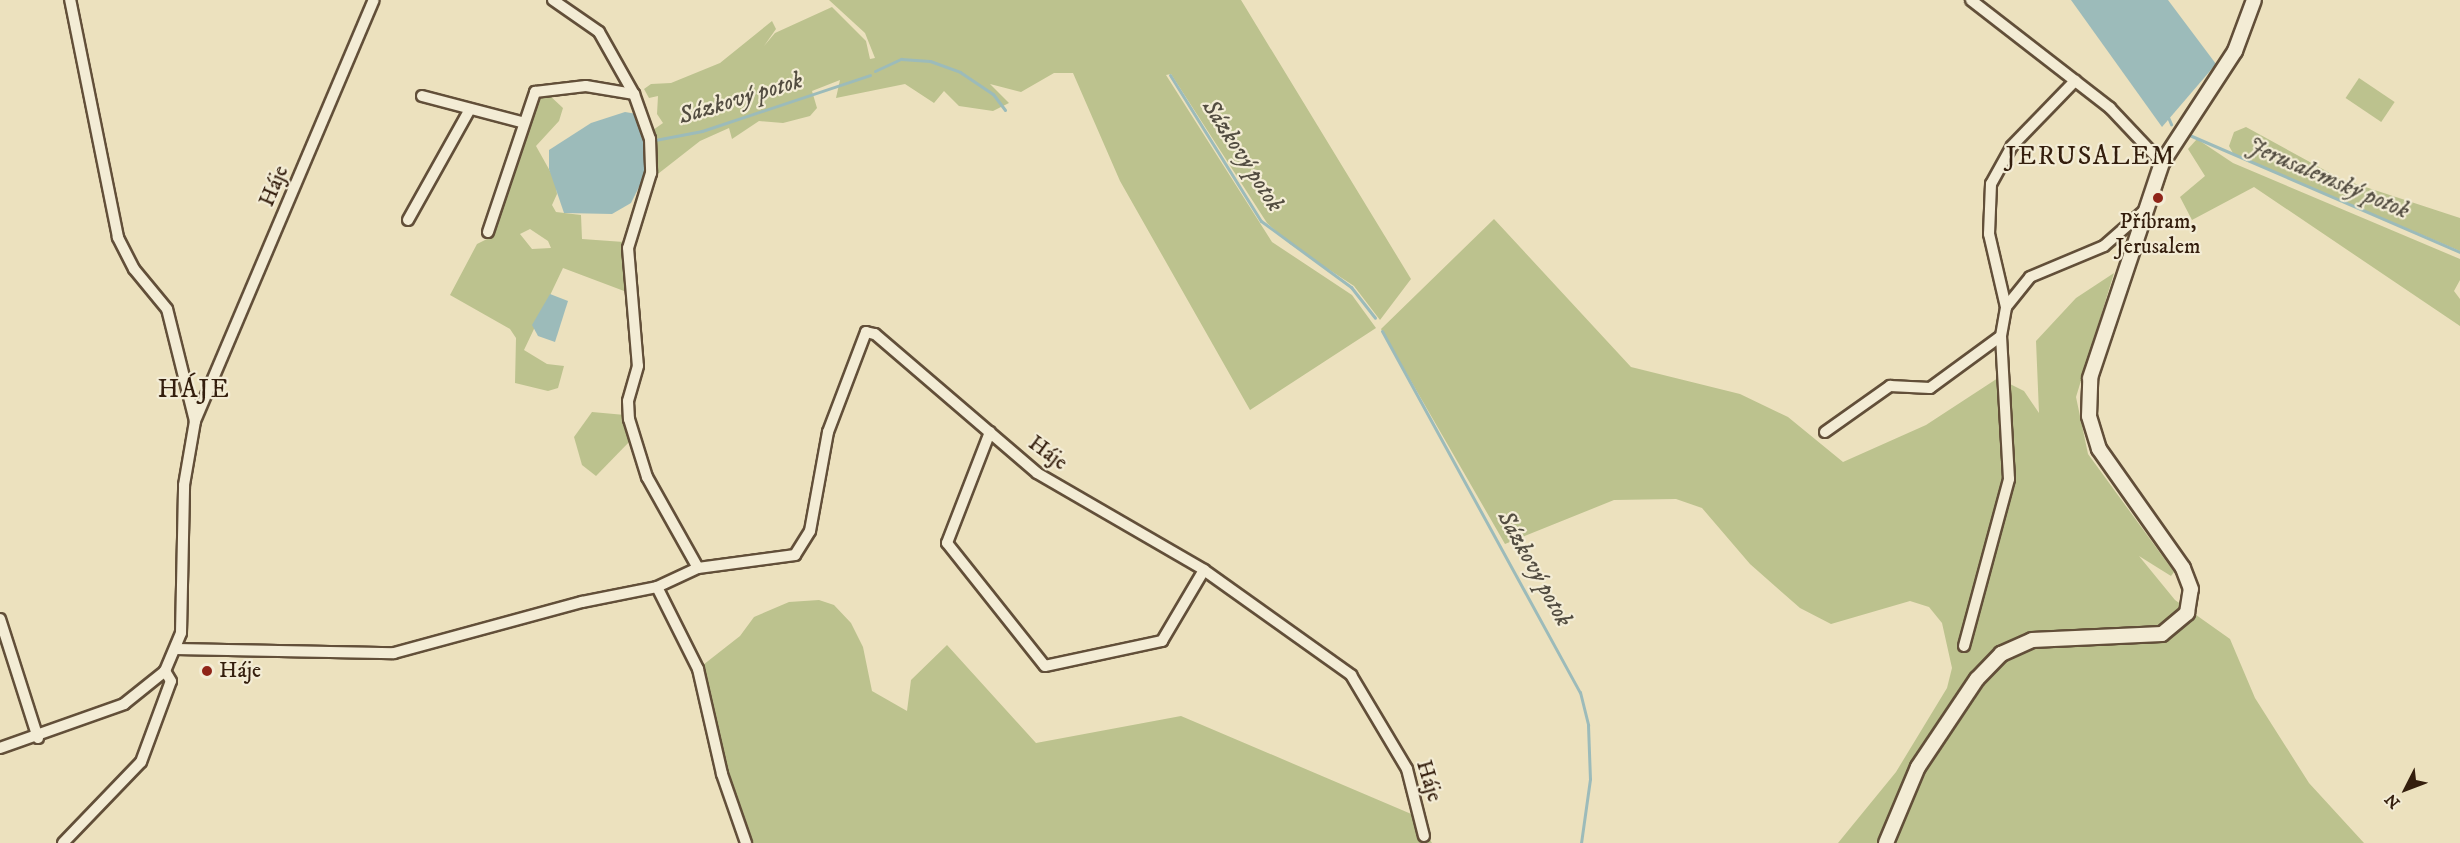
<!DOCTYPE html>
<html>
<head>
<meta charset="utf-8">
<style>
	body { margin:0 }
	#map { position:relative; width:2460px; height:843px; overflow:hidden; background:#ece1be; font-family:"IM FELL DW Pica",serif }
	div>[style] { position:absolute }
	.green>* { inset:0; background:#bcc28e; transform-origin:0 0 }
	.water>* { inset:0; background:#9cbbba }
	.stream>* { height:3px; margin:-1.5px; padding:0 1.5px; transform-origin:1.5px; border-radius:1.5px; background:#9cbbba }
	.roads { filter:drop-shadow(2px 0 #624f39) drop-shadow(-2px 0 #624f39) drop-shadow(0 2px #624f39) drop-shadow(0 -2px #624f39) }
	.minor>* { height:10px; margin:-5px; padding:0 5px; transform-origin:5px; border-radius:5px; background:#f3ecd5 }
	.tertiary>* { height:14px; margin:-7px; padding:0 7px; transform-origin:7px; border-radius:7px; background:#f3ecd5 }
	.dots>* { width:16px; height:16px; translate:-50% -50%; box-sizing:border-box; border:3px solid #f3ecd5; border-radius:50% }
	span { translate:-50% -50%; white-space:nowrap; text-align:center; line-height:1.15; -webkit-text-stroke:4.5px #f3ecd5; paint-order:stroke }
	.street-label { font-size:22px; color:#341e0d }
	.poi-label { font-size:22px; color:#341e0d }
	.left { translate:0 -50%; text-align:left }
	.water-label { font-size:24px; color:#534d41; font-style:italic }
	.quarter-label { font-size:26px; color:#341e0d; letter-spacing:1.5px }
	.north { position:absolute; left:2376px; top:759px; width:60px; height:60px; -webkit-text-stroke:4px #f3ecd5; paint-order:stroke; rotate:228deg; font-size:16px; font-weight:700; line-height:24px; text-align:center; color:#341e0d }
	.north::after { content:''; display:block; margin:auto; width:21px; height:27px; background:#341e0d; clip-path:polygon(50% 0,100% 100%,50% 72%,0 100%) }
</style>
</head>
<body>
<div id="map">
	<div class="green">
		<i style="clip-path:polygon(829px 0,1241px 0,1411px 279px,1380px 320px,1354px 286px,1290px 244px,1267px 223px,1171px 74px,1166px 75px,1272px 242px,1352px 295px,1376px 328px,1250px 410px,1120px 181px,1073px 73px,1054px 73px,1021px 92px,990px 84px,1009px 103px,993px 111px,959px 106px,944px 91px,934px 103px,905px 84px,836px 98px,840px 80px,812px 91px,817px 108px,810px 116px,783px 123px,759px 121px,732px 139px,729px 128px,700px 141px,654px 177px,653px 130px,663px 123px,657px 114px,658px 96px,649px 98px,644px 89px,651px 84px,671px 83px,720px 63px,772px 21px,776px 29px,764px 46px,775px 33px,832px 7px,866px 41px,870px 59px,875px 58px,865px 33px)"></i>
		<i style="left:2359px;top:78px;width:43px;height:24px;rotate:34deg"></i>
		<i style="clip-path:polygon(evenodd,548px 94px,563px 108px,559px 121px,536px 146px,555px 180px,557px 194px,552px 205px,556px 212px,581px 215px,582px 239px,624px 242px,632px 294px,563px 268px,524px 350px,547px 364px,564px 366px,558px 388px,548px 391px,515px 383px,516px 338px,510px 329px,450px 295px,477px 244px,491px 237px,529px 106px,548px 94px,530px 229px,548px 241px,551px 248px,532px 249px,520px 234px,530px 229px)"></i>
		<i style="clip-path:polygon(2246px 127px,2341px 179px,2460px 218px,2460px 251px,2234px 155px,2229px 146px,2234px 132px)"></i>
		<i style="clip-path:polygon(2197px 139px,2233px 163px,2460px 259px,2460px 280px,2454px 291px,2460px 299px,2460px 326px,2254px 187px,2192px 220px,2180px 197px,2205px 176px,2188px 149px)"></i>
		<i style="clip-path:polygon(1494px 219px,1631px 367px,1740px 394px,1788px 417px,1843px 462px,1926px 425px,1998px 378px,2024px 391px,2039px 413px,2036px 341px,2076px 298px,2114px 273px,2076px 397px,2088px 454px,2174px 572px,2171px 576px,2139px 556px,2175px 600px,2230px 639px,2255px 698px,2309px 783px,2364px 843px,1838px 843px,1896px 772px,1947px 688px,1952px 668px,1942px 623px,1929px 607px,1910px 601px,1831px 624px,1800px 608px,1750px 564px,1702px 508px,1676px 499px,1614px 500px,1505px 544px,1381px 329px)"></i>
		<i style="clip-path:polygon(592px 412px,625px 415px,632px 439px,596px 476px,582px 465px,574px 437px)"></i>
		<i style="clip-path:polygon(819px 600px,834px 605px,851px 623px,863px 647px,872px 691px,907px 711px,911px 680px,947px 645px,1036px 743px,1181px 716px,1416px 816px,1432px 843px,752px 843px,725px 768px,703px 665px,740px 636px,754px 617px,789px 602px)"></i>
	</div>
	<div class="water">
		<i style="clip-path:polygon(2071px 0,2168px 0,2216px 64px,2162px 127px)"></i>
		<i style="clip-path:polygon(625px 112px,637px 114px,648px 142px,645px 175px,631px 203px,612px 214px,564px 213px,549px 169px,549px 150px,591px 123px)"></i>
		<i style="clip-path:polygon(550px 294px,568px 301px,555px 342px,538px 336px,532px 325px)"></i>
	</div>
	<div class="stream">
		<i style="left:875px;top:71px;width:29px;rotate:-25deg"></i>
		<i style="left:901px;top:59px;width:29px;rotate:4deg"></i>
		<i style="left:930px;top:61px;width:32px;rotate:20deg"></i>
		<i style="left:960px;top:72px;width:40px;rotate:34deg"></i>
		<i style="left:993px;top:94px;width:20px;rotate:53deg"></i>
		<i style="left:1170px;top:75px;width:172px;rotate:58.1deg"></i>
		<i style="left:1261px;top:221px;width:112px;rotate:36.3deg"></i>
		<i style="left:1351px;top:287px;width:39px;rotate:52deg"></i>
		<i style="left:2168px;top:117px;width:8px;rotate:67deg"></i>
		<i style="left:2187px;top:134px;width:297px;rotate:23.4deg"></i>
		<i style="left:655px;top:140px;width:48px;rotate:-10.8deg"></i>
		<i style="left:702px;top:131px;width:177px;rotate:-18.4deg"></i>
		<i style="left:1382px;top:331px;width:412px;rotate:61.3deg"></i>
		<i style="left:1580px;top:692px;width:34px;rotate:76deg"></i>
		<i style="left:1588px;top:725px;width:54px;rotate:87.9deg"></i>
		<i style="left:1590px;top:779px;width:65px;rotate:98deg"></i>
	</div>
	<div class="roads">
		<div class="minor">
			<i style="left:553px;top:0;width:56px;rotate:34.8deg"></i>
			<i style="left:599px;top:32px;width:71px;rotate:60.6deg"></i>
			<i style="left:634px;top:94px;width:48px;rotate:70.4deg"></i>
			<i style="left:650px;top:139px;width:34px;rotate:88deg"></i>
			<i style="left:651px;top:173px;width:78px;rotate:107deg"></i>
			<i style="left:628px;top:248px;width:118px;rotate:85.2deg"></i>
			<i style="left:638px;top:366px;width:36px;rotate:106deg"></i>
			<i style="left:628px;top:401px;width:18px;rotate:87deg"></i>
			<i style="left:629px;top:419px;width:61px;rotate:72.8deg"></i>
			<i style="left:647px;top:477px;width:104px;rotate:60.7deg"></i>
			<i style="left:1971px;top:0;width:176px;rotate:37.8deg"></i>
			<i style="left:2110px;top:108px;width:76px;rotate:46.6deg"></i>
			<i style="left:422px;top:96px;width:102px;rotate:14.7deg"></i>
			<i style="left:408px;top:220px;width:127px;rotate:-60.8deg"></i>
			<i style="left:488px;top:232px;width:148px;rotate:-71.4deg"></i>
			<i style="left:535px;top:92px;width:51px;rotate:-6.7deg"></i>
			<i style="left:586px;top:86px;width:49px;rotate:9.5deg"></i>
			<i style="left:2006px;top:307px;width:75px;rotate:-103.1deg"></i>
			<i style="left:1989px;top:234px;width:50px;rotate:-87.7deg"></i>
			<i style="left:1991px;top:184px;width:43px;rotate:-61.1deg"></i>
			<i style="left:2012px;top:146px;width:91px;rotate:-45.9deg"></i>
			<i style="left:195px;top:421px;width:457px;rotate:-67deg"></i>
			<i style="left:990px;top:432px;width:119px;rotate:111.2deg"></i>
			<i style="left:947px;top:543px;width:157px;rotate:51.5deg"></i>
			<i style="left:1045px;top:666px;width:120px;rotate:-12.1deg"></i>
			<i style="left:1162px;top:641px;width:82px;rotate:-59.4deg"></i>
			<i style="left:1825px;top:432px;width:80px;rotate:-35.3deg"></i>
			<i style="left:1890px;top:386px;width:40px;rotate:2.9deg"></i>
			<i style="left:1930px;top:388px;width:88px;rotate:-36.2deg"></i>
			<i style="left:2001px;top:336px;width:29px;rotate:-80deg"></i>
			<i style="left:2006px;top:307px;width:38px;rotate:-51deg"></i>
			<i style="left:2030px;top:277px;width:80px;rotate:-22.7deg"></i>
			<i style="left:2104px;top:246px;width:55px;rotate:-41.3deg"></i>
			<i style="left:657px;top:587px;width:92px;rotate:63.4deg"></i>
			<i style="left:698px;top:669px;width:108px;rotate:77.1deg"></i>
			<i style="left:722px;top:774px;width:73px;rotate:70.8deg"></i>
			<i style="left:0;top:619px;width:125px;rotate:72.3deg"></i>
			<i style="left:1964px;top:646px;width:173px;rotate:-74.9deg"></i>
			<i style="left:2009px;top:479px;width:143px;rotate:-93.2deg"></i>
			<i style="left:176px;top:649px;width:218px;rotate:1.1deg"></i>
			<i style="left:394px;top:653px;width:195px;rotate:-15.2deg"></i>
			<i style="left:582px;top:602px;width:76px;rotate:-11.3deg"></i>
			<i style="left:657px;top:587px;width:45px;rotate:-24.9deg"></i>
			<i style="left:698px;top:568px;width:98px;rotate:-7.6deg"></i>
			<i style="left:795px;top:555px;width:28px;rotate:-58deg"></i>
			<i style="left:810px;top:531px;width:101px;rotate:-79.7deg"></i>
			<i style="left:828px;top:432px;width:107px;rotate:-69.2deg"></i>
			<i style="left:866px;top:332px;width:9px;rotate:13deg"></i>
			<i style="left:875px;top:334px;width:213px;rotate:40.6deg"></i>
			<i style="left:1037px;top:473px;width:193px;rotate:30.1deg"></i>
			<i style="left:1204px;top:570px;width:181px;rotate:35.5deg"></i>
			<i style="left:1351px;top:675px;width:109px;rotate:59.2deg"></i>
			<i style="left:1407px;top:769px;width:69px;rotate:75.8deg"></i>
			<i style="left:0;top:748px;width:132px;rotate:-19.5deg"></i>
			<i style="left:124px;top:704px;width:53px;rotate:-38.8deg"></i>
			<i style="left:165px;top:671px;width:41px;rotate:-67.2deg"></i>
			<i style="left:181px;top:633px;width:148px;rotate:-88.8deg"></i>
			<i style="left:184px;top:485px;width:65px;rotate:-80.2deg"></i>
			<i style="left:195px;top:421px;width:115px;rotate:-104deg"></i>
			<i style="left:167px;top:309px;width:52px;rotate:-129.5deg"></i>
			<i style="left:134px;top:269px;width:36px;rotate:-117deg"></i>
			<i style="left:118px;top:237px;width:242px;rotate:-101.4deg"></i>
			<i style="left:63px;top:843px;width:112px;rotate:-46.1deg"></i>
			<i style="left:141px;top:762px;width:86px;rotate:-69.7deg"></i>
			<i style="left:171px;top:681px;width:12px;rotate:-121deg"></i>
		</div>
		<div class="tertiary">
			<i style="left:1886px;top:843px;width:82px;rotate:-67.2deg"></i>
			<i style="left:1918px;top:767px;width:106px;rotate:-56.2deg"></i>
			<i style="left:1977px;top:679px;width:35px;rotate:-46deg"></i>
			<i style="left:2001px;top:654px;width:34px;rotate:-24deg"></i>
			<i style="left:2032px;top:640px;width:130px;rotate:-2.6deg"></i>
			<i style="left:2162px;top:634px;width:33px;rotate:-40deg"></i>
			<i style="left:2187px;top:613px;width:24px;rotate:-81deg"></i>
			<i style="left:2191px;top:589px;width:22px;rotate:-111deg"></i>
			<i style="left:2183px;top:568px;width:146px;rotate:-125.2deg"></i>
			<i style="left:2099px;top:449px;width:34px;rotate:-107deg"></i>
			<i style="left:2089px;top:416px;width:38px;rotate:-88deg"></i>
			<i style="left:2090px;top:378px;width:227px;rotate:-71.5deg"></i>
			<i style="left:2162px;top:163px;width:134px;rotate:-56.9deg"></i>
			<i style="left:2235px;top:51px;width:54px;rotate:-69.6deg"></i>
		</div>
	</div>
	<div class="dots">
		<i style="left:2158px;top:198px;background:#8f2418"></i>
		<i style="left:207px;top:671px;background:#8f2418"></i>
	</div>
	<div class="street-label">
		<span style="left:274px;top:186px;rotate:-67deg">Háje</span>
		<span style="left:1048px;top:453px;rotate:36deg">Háje</span>
		<span style="left:1429px;top:781px;rotate:73deg">Háje</span>
	</div>
	<div class="poi-label">
		<span style="left:2158px;top:234px">Příbram,<br>Jerusalem</span>
		<span class="left" style="left:219px;top:671px">Háje</span>
	</div>
	<div class="water-label">
		<span style="left:741px;top:99px;rotate:-17deg">Sázkový potok</span>
		<span style="left:1242px;top:156px;rotate:57deg">Sázkový potok</span>
		<span style="left:2328px;top:179px;rotate:23deg">Jerusalemský potok</span>
		<span style="left:1534px;top:569px;rotate:61deg">Sázkový potok</span>
	</div>
	<div class="quarter-label">
		<span style="left:2091px;top:157px">JERUSALEM</span>
		<span style="left:194px;top:390px">HÁJE</span>
	</div>
	<div class="north">N</div>
</div>
</body>
</html>
